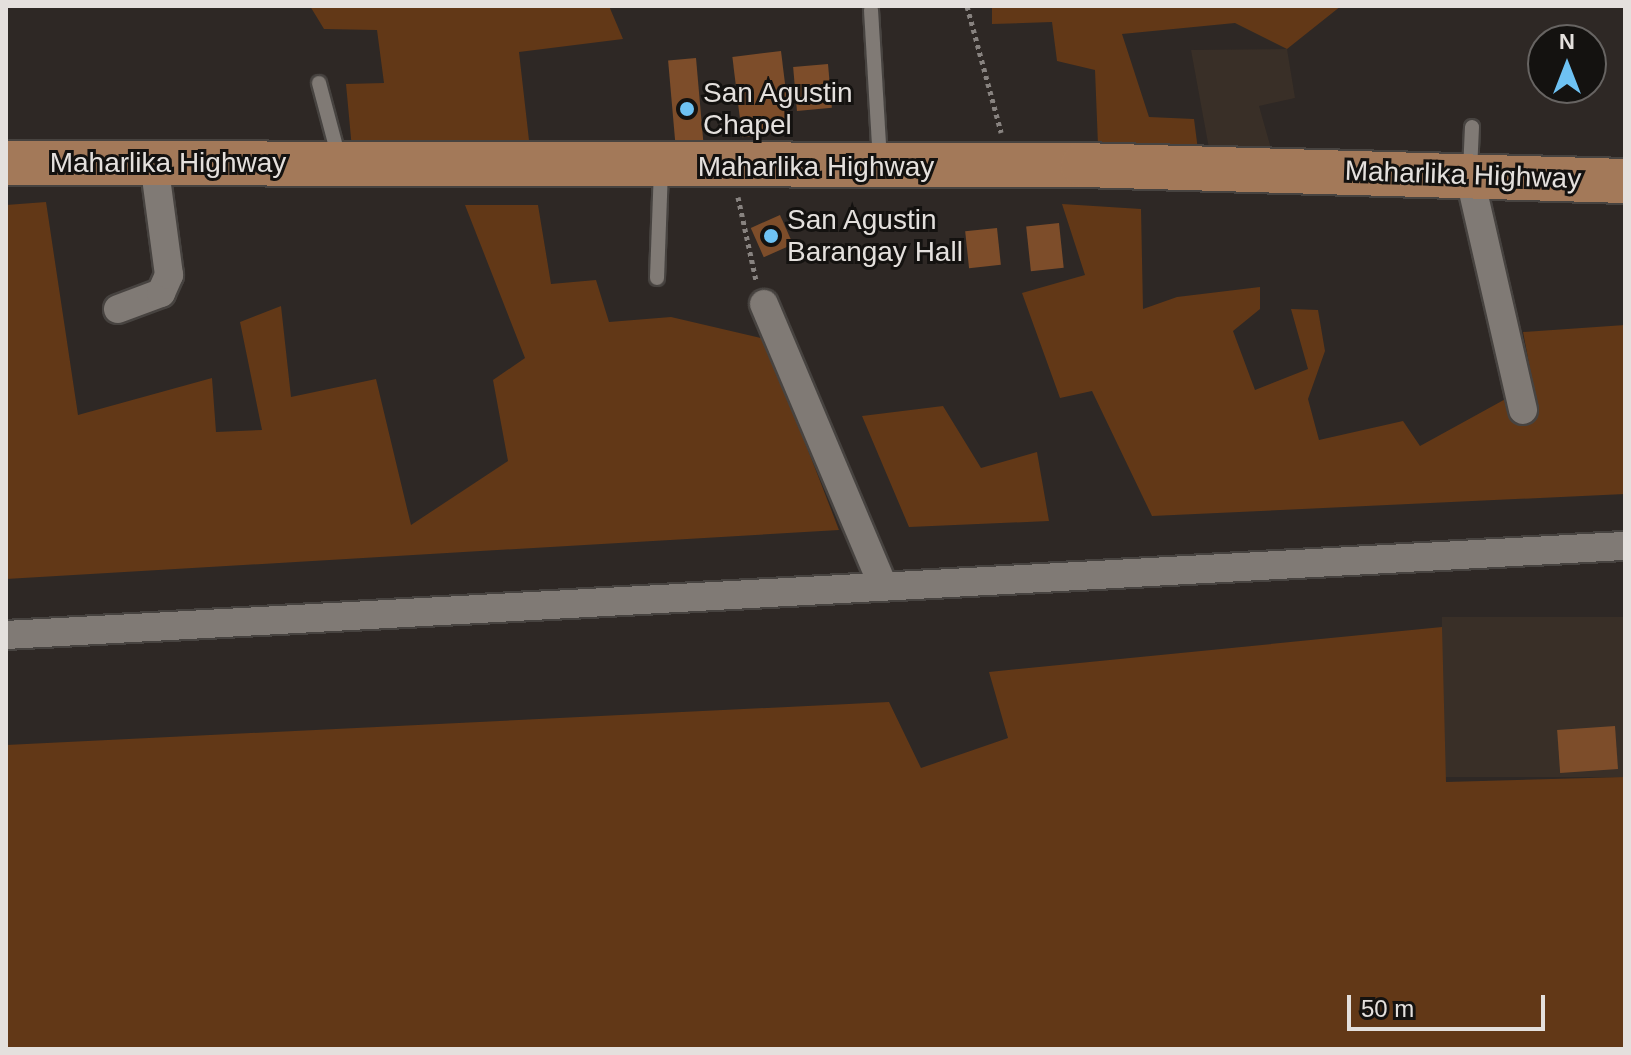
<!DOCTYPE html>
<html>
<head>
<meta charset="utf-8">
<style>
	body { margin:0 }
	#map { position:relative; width:1631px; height:1055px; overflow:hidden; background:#2e2825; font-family:Arial,sans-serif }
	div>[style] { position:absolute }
	.built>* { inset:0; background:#392f27; transform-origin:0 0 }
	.green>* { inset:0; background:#623817 }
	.building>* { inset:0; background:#7d4d2a; transform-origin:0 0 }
	.path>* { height:5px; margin-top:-2.5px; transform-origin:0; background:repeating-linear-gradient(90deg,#888380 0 4px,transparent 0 8px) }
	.roads { filter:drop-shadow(2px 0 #474340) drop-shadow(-2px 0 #474340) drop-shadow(0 2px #474340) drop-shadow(0 -2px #474340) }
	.lane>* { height:14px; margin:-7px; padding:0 7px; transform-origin:7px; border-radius:7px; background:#807a75 }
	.street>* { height:28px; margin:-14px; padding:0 14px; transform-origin:14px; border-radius:14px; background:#807a75 }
	.primary>* { height:44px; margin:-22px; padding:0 22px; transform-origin:22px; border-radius:22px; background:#a37959 }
	.dots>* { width:22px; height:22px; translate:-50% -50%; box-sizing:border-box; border:4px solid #141210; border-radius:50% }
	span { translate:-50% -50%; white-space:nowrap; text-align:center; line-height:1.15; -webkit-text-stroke:6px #141210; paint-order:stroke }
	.poi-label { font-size:28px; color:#e4e0dd }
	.left { translate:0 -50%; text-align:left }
	.street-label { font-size:28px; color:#e4e0dd }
	.frame { position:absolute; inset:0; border:8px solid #e4e0dd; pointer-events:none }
	.north { position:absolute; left:1527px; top:24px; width:80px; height:80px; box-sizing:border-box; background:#141210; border:2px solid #676462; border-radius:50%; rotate:0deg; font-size:22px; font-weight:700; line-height:32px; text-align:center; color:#e4e0dd }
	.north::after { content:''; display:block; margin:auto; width:28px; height:36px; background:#6ec2f3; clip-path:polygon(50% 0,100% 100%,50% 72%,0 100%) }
	.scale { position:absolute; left:1347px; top:995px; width:198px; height:36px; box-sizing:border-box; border:4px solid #e4e0dd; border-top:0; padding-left:10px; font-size:24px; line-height:28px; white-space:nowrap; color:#e4e0dd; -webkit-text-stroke:6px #141210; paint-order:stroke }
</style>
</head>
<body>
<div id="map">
	<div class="built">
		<i style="clip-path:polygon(1287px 49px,1295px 98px,1259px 106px,1272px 152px,1210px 154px,1191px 50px)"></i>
		<i style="left:1625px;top:617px;width:160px;height:183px;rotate:90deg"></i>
	</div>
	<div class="green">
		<i style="clip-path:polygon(310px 6px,609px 6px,623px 39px,519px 52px,530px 149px,352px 149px,346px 84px,384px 83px,377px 30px,324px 29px)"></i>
		<i style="clip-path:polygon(992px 6px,1341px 6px,1287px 49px,1235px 23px,1122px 34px,1149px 117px,1194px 119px,1198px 150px,1098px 145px,1095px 70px,1057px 61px,1052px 22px,992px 24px)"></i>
		<i style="clip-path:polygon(46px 202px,78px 415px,212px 378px,216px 432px,262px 430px,240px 322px,281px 306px,291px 397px,376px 379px,411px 525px,508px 461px,493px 380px,525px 358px,465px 205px,538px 205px,551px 284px,596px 280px,609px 322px,671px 317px,765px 339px,839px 530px,6px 579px,6px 205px)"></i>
		<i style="clip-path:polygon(1062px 204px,1141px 209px,1143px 309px,1177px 297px,1260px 287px,1260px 309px,1233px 331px,1255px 390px,1308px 369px,1291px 309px,1318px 310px,1325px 351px,1308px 399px,1319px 440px,1403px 421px,1420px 446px,1533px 384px,1523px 332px,1625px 325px,1625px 494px,1152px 516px,1092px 391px,1060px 398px,1022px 293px,1085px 275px)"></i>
		<i style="clip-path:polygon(943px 406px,981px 468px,1037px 452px,1049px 521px,909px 527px,862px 416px)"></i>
		<i style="clip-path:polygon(1442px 627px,1446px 782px,1625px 777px,1625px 1049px,6px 1049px,6px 745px,889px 702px,921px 768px,1008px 738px,989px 672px)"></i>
	</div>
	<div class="building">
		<i style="left:781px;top:51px;width:81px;height:49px;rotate:83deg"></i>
		<i style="left:696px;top:58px;width:99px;height:28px;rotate:85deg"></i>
		<i style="left:828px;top:64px;width:44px;height:35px;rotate:85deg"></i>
		<i style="left:780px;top:215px;width:32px;height:32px;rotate:66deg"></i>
		<i style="left:1059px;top:223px;width:45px;height:33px;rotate:84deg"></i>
		<i style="left:997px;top:228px;width:37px;height:32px;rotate:84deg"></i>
		<i style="left:1615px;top:726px;width:43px;height:58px;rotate:86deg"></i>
	</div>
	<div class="path">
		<i style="left:967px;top:6px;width:131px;rotate:74.9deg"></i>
		<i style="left:738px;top:197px;width:85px;rotate:77.8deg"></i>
	</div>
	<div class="roads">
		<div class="lane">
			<i style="left:871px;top:10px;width:150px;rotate:86.6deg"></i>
			<i style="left:319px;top:83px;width:78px;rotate:75.1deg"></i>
			<i style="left:1470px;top:171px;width:44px;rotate:-87.4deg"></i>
			<i style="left:657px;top:278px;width:111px;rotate:-87.9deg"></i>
		</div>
		<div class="street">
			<i style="left:1469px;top:174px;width:242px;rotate:77.1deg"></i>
			<i style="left:764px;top:304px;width:306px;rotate:67.1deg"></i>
			<i style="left:118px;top:309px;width:46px;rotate:-20.4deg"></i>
			<i style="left:161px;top:293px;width:20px;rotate:-66deg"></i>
			<i style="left:169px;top:275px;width:114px;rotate:-97.6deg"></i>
			<i style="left:6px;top:635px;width:1621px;rotate:-3.15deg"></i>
		</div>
		<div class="primary">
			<i style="left:6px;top:163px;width:1077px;rotate:0.11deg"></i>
			<i style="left:1083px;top:165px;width:542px;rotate:1.69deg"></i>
		</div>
	</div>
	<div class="dots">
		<i style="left:687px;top:109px;background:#6ec2f3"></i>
		<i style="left:771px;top:236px;background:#6ec2f3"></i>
	</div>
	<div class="poi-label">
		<span class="left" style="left:703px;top:109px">San Agustin<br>Chapel</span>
		<span class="left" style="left:787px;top:236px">San Agustin<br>Barangay Hall</span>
	</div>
	<div class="street-label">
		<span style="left:168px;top:163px">Maharlika Highway</span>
		<span style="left:816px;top:167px">Maharlika Highway</span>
		<span style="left:1463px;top:175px;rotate:2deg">Maharlika Highway</span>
	</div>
	<div class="frame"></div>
	<div class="north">N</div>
	<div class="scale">50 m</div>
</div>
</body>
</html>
